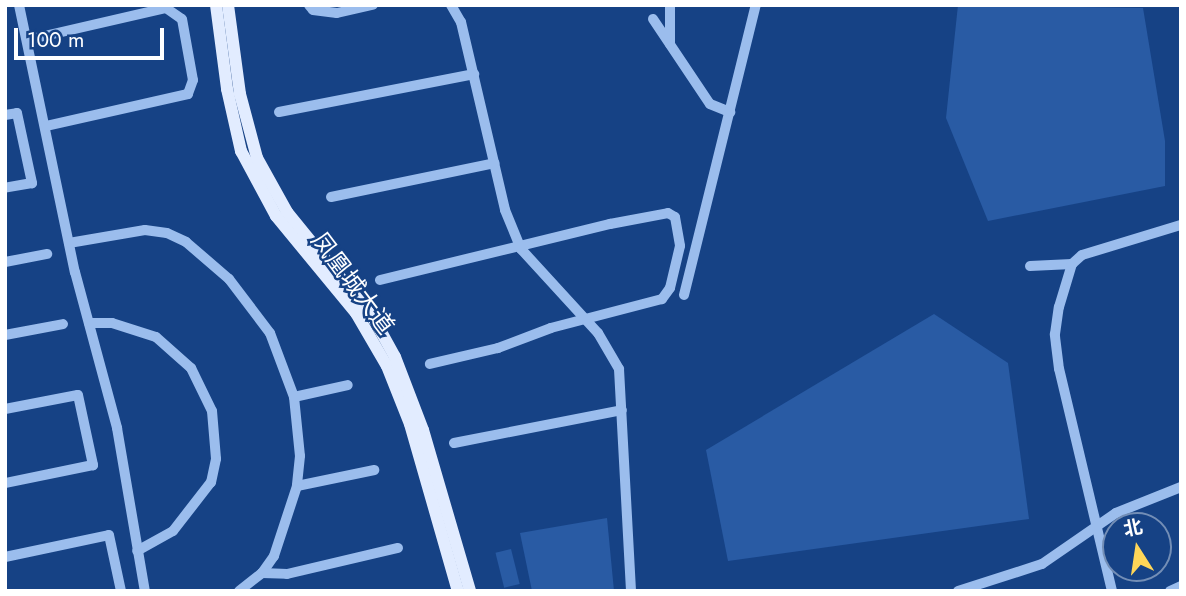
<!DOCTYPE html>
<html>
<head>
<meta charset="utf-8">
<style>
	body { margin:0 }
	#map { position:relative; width:1186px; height:596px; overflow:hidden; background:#164285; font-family:Jost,"Noto Sans SC",sans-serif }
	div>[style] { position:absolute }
	.green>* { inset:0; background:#295ba4; transform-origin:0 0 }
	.minor>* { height:10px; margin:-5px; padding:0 5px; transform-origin:5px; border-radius:5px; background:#9bbded }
	.major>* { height:12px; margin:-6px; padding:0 6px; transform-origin:6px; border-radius:6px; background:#e2ecff }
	span { translate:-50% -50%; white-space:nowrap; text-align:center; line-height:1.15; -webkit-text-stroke:5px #164285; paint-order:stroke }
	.street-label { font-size:24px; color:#fff }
	.frame { position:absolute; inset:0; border:7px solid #fff; pointer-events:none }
	.north { position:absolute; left:1102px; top:512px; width:70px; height:70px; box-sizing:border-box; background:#164285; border:2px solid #738eb6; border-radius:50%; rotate:348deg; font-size:19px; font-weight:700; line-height:28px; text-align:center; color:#fff }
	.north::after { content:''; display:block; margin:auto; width:24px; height:32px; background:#ffd658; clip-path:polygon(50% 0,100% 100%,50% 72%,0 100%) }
	.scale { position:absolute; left:14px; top:28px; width:150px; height:32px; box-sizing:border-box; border:4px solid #fff; border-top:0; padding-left:9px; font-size:21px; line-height:24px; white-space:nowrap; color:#fff; -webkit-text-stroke:5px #164285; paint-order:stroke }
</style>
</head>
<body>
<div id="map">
	<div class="green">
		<i style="clip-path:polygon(958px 5px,1143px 8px,1165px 141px,1165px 186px,988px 221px,946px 118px)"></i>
		<i style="clip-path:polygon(934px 314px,1008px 363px,1029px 519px,728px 561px,706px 450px)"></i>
		<i style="clip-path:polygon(607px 518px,614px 591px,532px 591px,520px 533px)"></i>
		<i style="left:511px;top:549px;width:36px;height:16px;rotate:76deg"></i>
	</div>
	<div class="minor">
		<i style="left:19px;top:5px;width:273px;rotate:78.2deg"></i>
		<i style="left:75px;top:272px;width:162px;rotate:74.9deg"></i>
		<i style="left:117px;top:428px;width:165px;rotate:80.3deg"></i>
		<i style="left:309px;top:5px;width:6px;rotate:51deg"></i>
		<i style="left:313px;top:10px;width:24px;rotate:7deg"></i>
		<i style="left:337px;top:13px;width:37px;rotate:-13deg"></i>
		<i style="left:451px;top:5px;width:20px;rotate:60deg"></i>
		<i style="left:461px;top:22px;width:193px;rotate:76.8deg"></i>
		<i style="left:505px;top:210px;width:42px;rotate:67.7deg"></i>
		<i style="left:521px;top:249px;width:114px;rotate:47.5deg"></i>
		<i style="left:598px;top:333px;width:42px;rotate:59.7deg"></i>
		<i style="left:619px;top:369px;width:222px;rotate:86.9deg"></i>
		<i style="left:670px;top:5px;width:39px;rotate:90deg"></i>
		<i style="left:653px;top:19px;width:102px;rotate:56.2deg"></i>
		<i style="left:710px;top:104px;width:22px;rotate:22deg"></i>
		<i style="left:27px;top:40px;width:143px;rotate:-13deg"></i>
		<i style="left:166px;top:8px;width:19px;rotate:35deg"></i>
		<i style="left:182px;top:19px;width:62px;rotate:79.8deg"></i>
		<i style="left:193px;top:80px;width:15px;rotate:110deg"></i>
		<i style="left:188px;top:94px;width:146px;rotate:167.3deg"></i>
		<i style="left:279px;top:112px;width:199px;rotate:-11deg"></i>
		<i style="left:5px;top:115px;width:12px;rotate:-9deg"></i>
		<i style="left:17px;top:113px;width:72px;rotate:77.9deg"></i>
		<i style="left:32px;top:183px;width:27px;rotate:170deg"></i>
		<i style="left:331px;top:197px;width:167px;rotate:-11.7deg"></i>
		<i style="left:69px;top:243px;width:77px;rotate:-9.7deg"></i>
		<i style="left:145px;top:230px;width:22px;rotate:8deg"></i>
		<i style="left:167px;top:233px;width:21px;rotate:25deg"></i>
		<i style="left:186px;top:242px;width:57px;rotate:40.7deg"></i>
		<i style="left:229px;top:279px;width:68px;rotate:52.8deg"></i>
		<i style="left:270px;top:333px;width:68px;rotate:69.4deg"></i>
		<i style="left:294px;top:397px;width:59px;rotate:84.2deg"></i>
		<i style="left:300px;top:456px;width:30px;rotate:96deg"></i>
		<i style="left:297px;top:486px;width:74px;rotate:108.2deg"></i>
		<i style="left:274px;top:556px;width:21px;rotate:125deg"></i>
		<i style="left:262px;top:573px;width:29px;rotate:142deg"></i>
		<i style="left:5px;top:262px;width:43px;rotate:-10.8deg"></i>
		<i style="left:1030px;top:266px;width:42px;rotate:-2.7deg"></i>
		<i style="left:380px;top:280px;width:237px;rotate:-13.7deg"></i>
		<i style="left:610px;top:224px;width:59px;rotate:-10.7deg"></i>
		<i style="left:668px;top:213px;width:8px;rotate:30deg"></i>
		<i style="left:675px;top:217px;width:29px;rotate:80deg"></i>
		<i style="left:680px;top:246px;width:43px;rotate:103.4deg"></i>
		<i style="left:670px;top:288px;width:14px;rotate:126deg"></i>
		<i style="left:662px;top:299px;width:115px;rotate:165.4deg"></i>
		<i style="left:551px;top:328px;width:57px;rotate:159.3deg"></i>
		<i style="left:498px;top:348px;width:70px;rotate:166.8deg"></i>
		<i style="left:684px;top:295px;width:299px;rotate:-76.1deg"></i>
		<i style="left:89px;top:323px;width:23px"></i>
		<i style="left:112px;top:323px;width:46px;rotate:17.7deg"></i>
		<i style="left:156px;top:337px;width:47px;rotate:41.5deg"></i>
		<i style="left:191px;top:368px;width:48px;rotate:64deg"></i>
		<i style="left:212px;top:411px;width:48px;rotate:85.2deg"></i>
		<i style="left:216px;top:459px;width:24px;rotate:102deg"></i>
		<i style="left:211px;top:482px;width:62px;rotate:127.8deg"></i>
		<i style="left:173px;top:531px;width:41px;rotate:150.9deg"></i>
		<i style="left:5px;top:335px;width:59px;rotate:-10.7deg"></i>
		<i style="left:294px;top:397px;width:55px;rotate:-12.5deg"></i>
		<i style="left:5px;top:409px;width:74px;rotate:-10.9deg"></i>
		<i style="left:78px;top:395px;width:72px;rotate:77.9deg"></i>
		<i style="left:93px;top:465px;width:90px;rotate:168.4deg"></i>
		<i style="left:454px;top:443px;width:171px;rotate:-11.1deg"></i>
		<i style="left:297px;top:486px;width:79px;rotate:-11.7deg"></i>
		<i style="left:5px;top:557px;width:106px;rotate:-11.9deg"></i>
		<i style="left:109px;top:535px;width:57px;rotate:77.9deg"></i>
		<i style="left:262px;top:573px;width:25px;rotate:2deg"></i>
		<i style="left:287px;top:574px;width:114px;rotate:-13.2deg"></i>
		<i style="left:958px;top:591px;width:88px;rotate:-17.8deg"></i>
		<i style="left:1042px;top:564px;width:90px;rotate:-34.6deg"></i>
		<i style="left:1116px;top:513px;width:70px;rotate:-21.8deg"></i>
		<i style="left:1112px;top:591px;width:228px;rotate:-103.4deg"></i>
		<i style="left:1059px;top:369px;width:35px;rotate:-97deg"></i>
		<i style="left:1055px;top:334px;width:27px;rotate:-82deg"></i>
		<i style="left:1059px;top:307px;width:45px;rotate:-73.2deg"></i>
		<i style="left:1072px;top:264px;width:13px;rotate:-42deg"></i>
		<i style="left:1082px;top:255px;width:103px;rotate:-16.9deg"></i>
		<i style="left:1170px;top:591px;width:12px;rotate:-24deg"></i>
	</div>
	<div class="major">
		<i style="left:216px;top:5px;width:85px;rotate:82.5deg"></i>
		<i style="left:227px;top:89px;width:64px;rotate:77.3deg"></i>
		<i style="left:241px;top:151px;width:74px;rotate:61.7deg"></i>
		<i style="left:276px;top:216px;width:126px;rotate:50.5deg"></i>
		<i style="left:356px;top:313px;width:61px;rotate:59.7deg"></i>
		<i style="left:387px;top:366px;width:62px;rotate:68.4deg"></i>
		<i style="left:410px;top:424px;width:174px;rotate:74deg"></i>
		<i style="left:228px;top:5px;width:90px;rotate:82.3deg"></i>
		<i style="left:240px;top:94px;width:66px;rotate:75.1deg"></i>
		<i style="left:257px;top:158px;width:62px;rotate:60.9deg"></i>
		<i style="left:287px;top:212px;width:138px;rotate:50.9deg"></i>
		<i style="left:374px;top:319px;width:43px;rotate:61.1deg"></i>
		<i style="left:395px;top:357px;width:78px;rotate:69deg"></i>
		<i style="left:423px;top:430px;width:168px;rotate:73.7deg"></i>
	</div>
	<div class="street-label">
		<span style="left:353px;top:283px;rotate:53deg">凤凰城大道</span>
	</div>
	<div class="frame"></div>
	<div class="north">北</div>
	<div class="scale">100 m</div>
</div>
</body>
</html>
